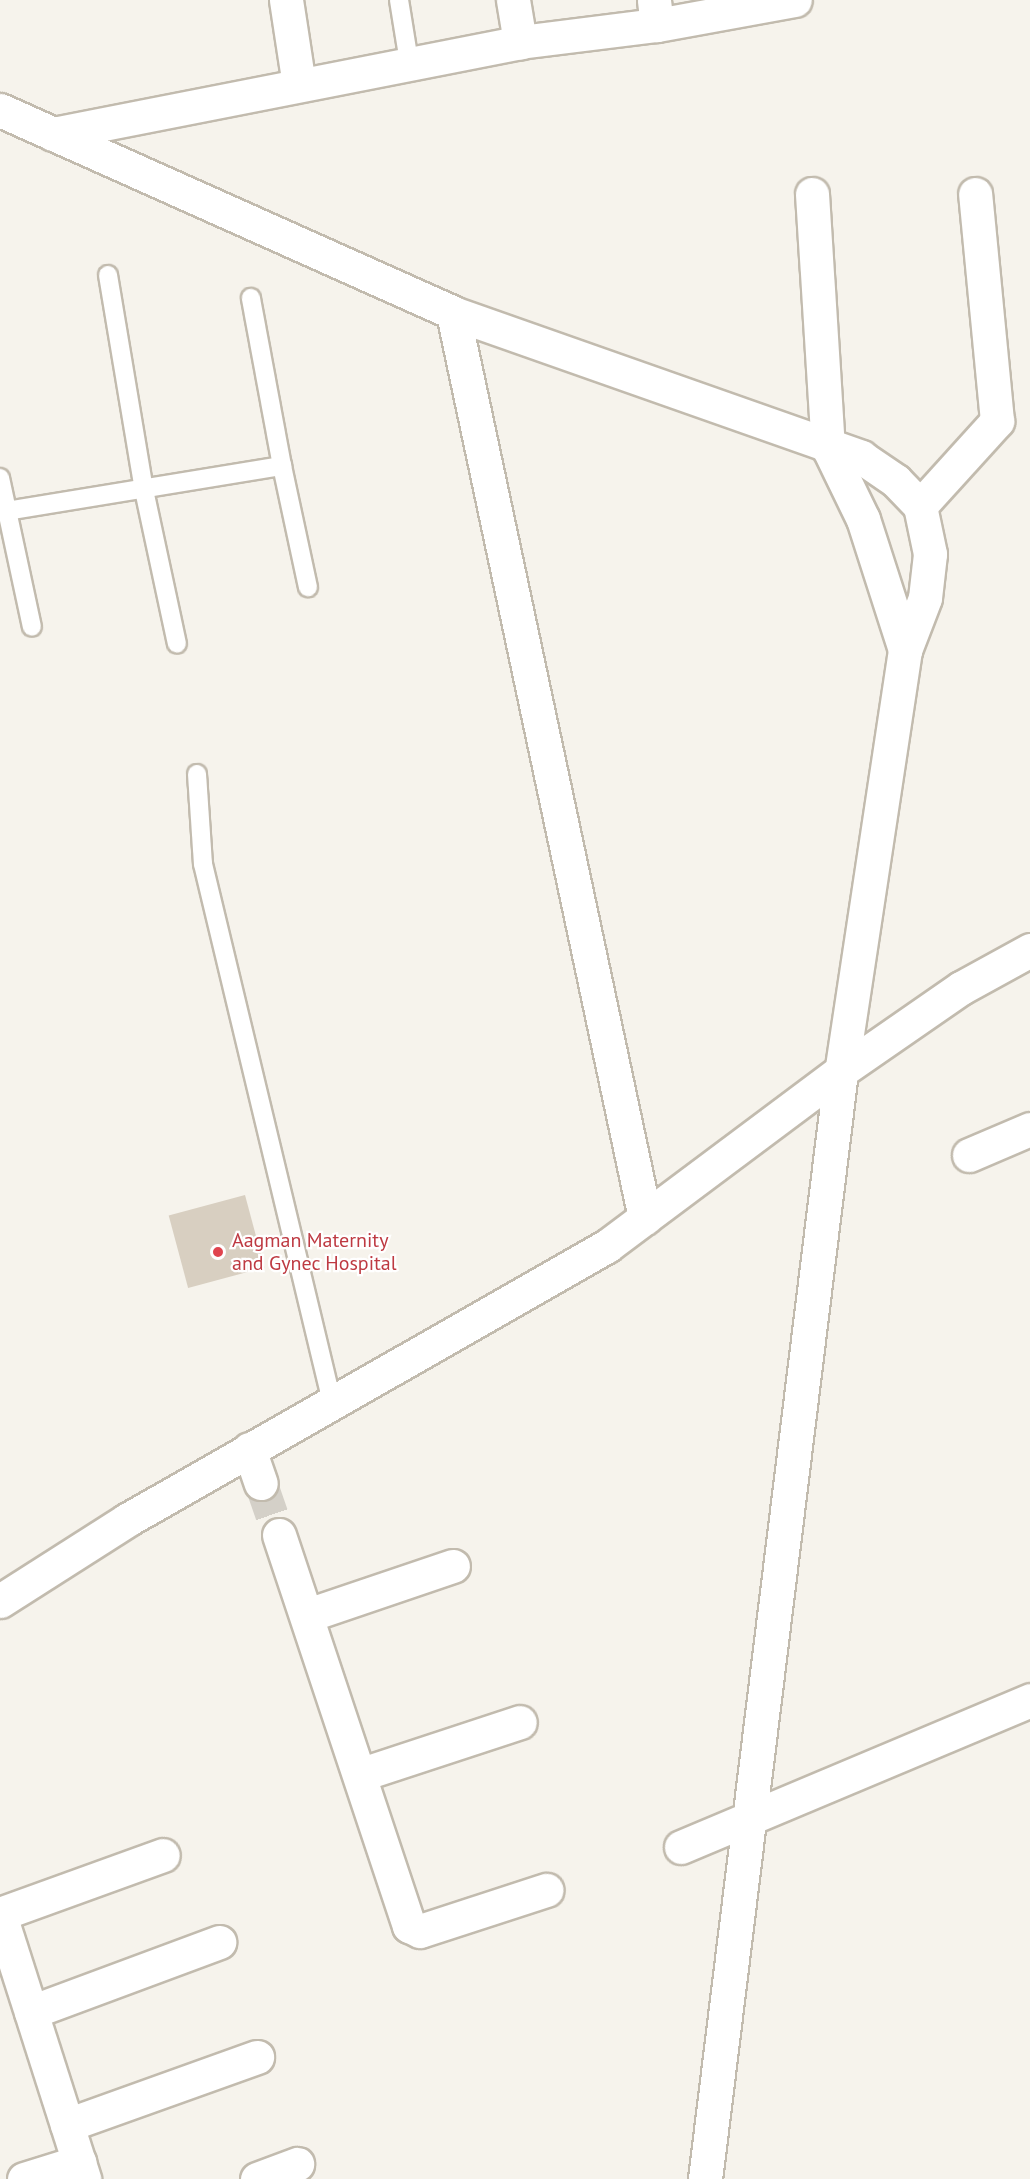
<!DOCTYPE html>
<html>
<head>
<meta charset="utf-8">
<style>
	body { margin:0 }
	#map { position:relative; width:1030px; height:2179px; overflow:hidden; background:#f6f3ec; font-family:"PT Sans",sans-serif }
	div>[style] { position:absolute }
	.building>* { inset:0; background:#d8cfc1; transform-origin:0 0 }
	.minor-tunnel>* { height:33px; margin-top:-16.5px; transform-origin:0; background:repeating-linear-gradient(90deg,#d4d0c8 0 33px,transparent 0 49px) }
	.roads { filter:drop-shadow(2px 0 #c2bbae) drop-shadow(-2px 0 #c2bbae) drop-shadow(0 2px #c2bbae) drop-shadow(0 -2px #c2bbae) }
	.service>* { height:18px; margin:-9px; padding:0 9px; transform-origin:9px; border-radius:9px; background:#fff }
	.minor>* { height:33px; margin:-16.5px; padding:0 16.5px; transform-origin:16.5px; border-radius:16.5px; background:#fff }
	.tertiary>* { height:33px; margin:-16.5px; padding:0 16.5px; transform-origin:16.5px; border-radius:16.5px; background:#fff }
	.dots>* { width:16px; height:16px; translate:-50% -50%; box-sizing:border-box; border:3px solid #fff; border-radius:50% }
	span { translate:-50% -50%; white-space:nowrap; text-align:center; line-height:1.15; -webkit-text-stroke:4.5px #fff; paint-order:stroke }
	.health-label { font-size:20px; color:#be3a42 }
	.left { translate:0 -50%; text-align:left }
</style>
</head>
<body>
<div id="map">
	<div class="building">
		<i style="left:245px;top:1195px;width:75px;height:79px;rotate:75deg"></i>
	</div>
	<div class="minor-tunnel">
		<i style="left:261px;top:1483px;width:55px;rotate:70.9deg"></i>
	</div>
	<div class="roads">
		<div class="service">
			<i style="left:399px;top:0;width:63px;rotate:80.8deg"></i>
			<i style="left:108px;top:275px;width:218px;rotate:80.5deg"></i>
			<i style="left:144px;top:490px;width:157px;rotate:77.9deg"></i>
			<i style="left:282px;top:466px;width:124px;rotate:77.9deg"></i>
			<i style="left:0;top:478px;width:152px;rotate:77.9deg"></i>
			<i style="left:0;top:512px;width:286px;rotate:-9.3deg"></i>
			<i style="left:282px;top:466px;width:171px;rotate:-100.5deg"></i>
			<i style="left:197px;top:774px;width:90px;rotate:86.2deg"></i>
			<i style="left:203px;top:864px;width:553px;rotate:76.52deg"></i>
		</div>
		<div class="minor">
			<i style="left:286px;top:0;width:86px;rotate:81.3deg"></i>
			<i style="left:513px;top:0;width:43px;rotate:80.5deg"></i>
			<i style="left:657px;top:25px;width:140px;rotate:-10.3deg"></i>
			<i style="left:53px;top:134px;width:476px;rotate:-11.1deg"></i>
			<i style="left:520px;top:42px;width:138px;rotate:-7.1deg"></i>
			<i style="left:657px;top:25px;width:25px;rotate:-97deg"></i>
			<i style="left:812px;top:194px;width:254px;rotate:86.4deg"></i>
			<i style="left:453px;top:313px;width:925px;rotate:78.02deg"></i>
			<i style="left:920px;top:506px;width:115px;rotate:-47.8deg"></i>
			<i style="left:997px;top:421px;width:228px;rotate:-95.5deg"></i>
			<i style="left:969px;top:1155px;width:66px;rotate:-23.1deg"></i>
			<i style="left:249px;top:1449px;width:36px;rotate:71deg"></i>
			<i style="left:279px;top:1535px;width:412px;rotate:71.6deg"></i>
			<i style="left:409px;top:1926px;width:12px;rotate:24deg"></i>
			<i style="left:420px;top:1931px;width:133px;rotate:-18deg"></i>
			<i style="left:308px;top:1615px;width:153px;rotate:-18.7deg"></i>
			<i style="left:362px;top:1774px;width:166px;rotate:-18.2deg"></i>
			<i style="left:681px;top:1847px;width:379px;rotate:-22.8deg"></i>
			<i style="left:0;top:1914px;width:173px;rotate:-19.9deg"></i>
			<i style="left:0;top:1915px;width:277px;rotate:72.3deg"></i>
			<i style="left:31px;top:2012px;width:201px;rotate:-20.4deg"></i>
			<i style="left:67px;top:2125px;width:202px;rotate:-19.7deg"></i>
			<i style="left:24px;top:2179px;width:58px;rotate:-17.2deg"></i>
			<i style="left:257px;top:2179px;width:43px;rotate:-20.6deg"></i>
			<i style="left:705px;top:2179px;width:1116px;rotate:-83deg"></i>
		</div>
		<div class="tertiary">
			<i style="left:0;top:110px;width:496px;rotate:24.1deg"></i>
			<i style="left:453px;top:313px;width:433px;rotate:19.4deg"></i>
			<i style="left:861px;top:457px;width:42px;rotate:34.4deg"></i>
			<i style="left:896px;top:481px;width:35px;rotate:46deg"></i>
			<i style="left:920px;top:506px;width:49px;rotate:78.2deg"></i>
			<i style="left:930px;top:554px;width:44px;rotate:96.5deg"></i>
			<i style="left:925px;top:598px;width:56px;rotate:111deg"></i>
			<i style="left:905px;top:650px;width:426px;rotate:98.6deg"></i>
			<i style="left:828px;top:447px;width:80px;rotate:64.1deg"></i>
			<i style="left:863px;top:519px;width:138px;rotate:72.2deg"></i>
			<i style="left:0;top:1601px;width:151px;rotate:-32.5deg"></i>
			<i style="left:127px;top:1520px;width:553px;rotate:-29.72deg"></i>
			<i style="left:607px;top:1246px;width:292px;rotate:-36.8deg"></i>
			<i style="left:841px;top:1071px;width:146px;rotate:-34.7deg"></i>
			<i style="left:961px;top:988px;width:79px;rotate:-28.8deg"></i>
		</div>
	</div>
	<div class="dots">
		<i style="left:218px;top:1252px;background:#e0444e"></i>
	</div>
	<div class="health-label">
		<span class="left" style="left:232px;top:1252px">Aagman Maternity<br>and Gynec Hospital</span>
	</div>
</div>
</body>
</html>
